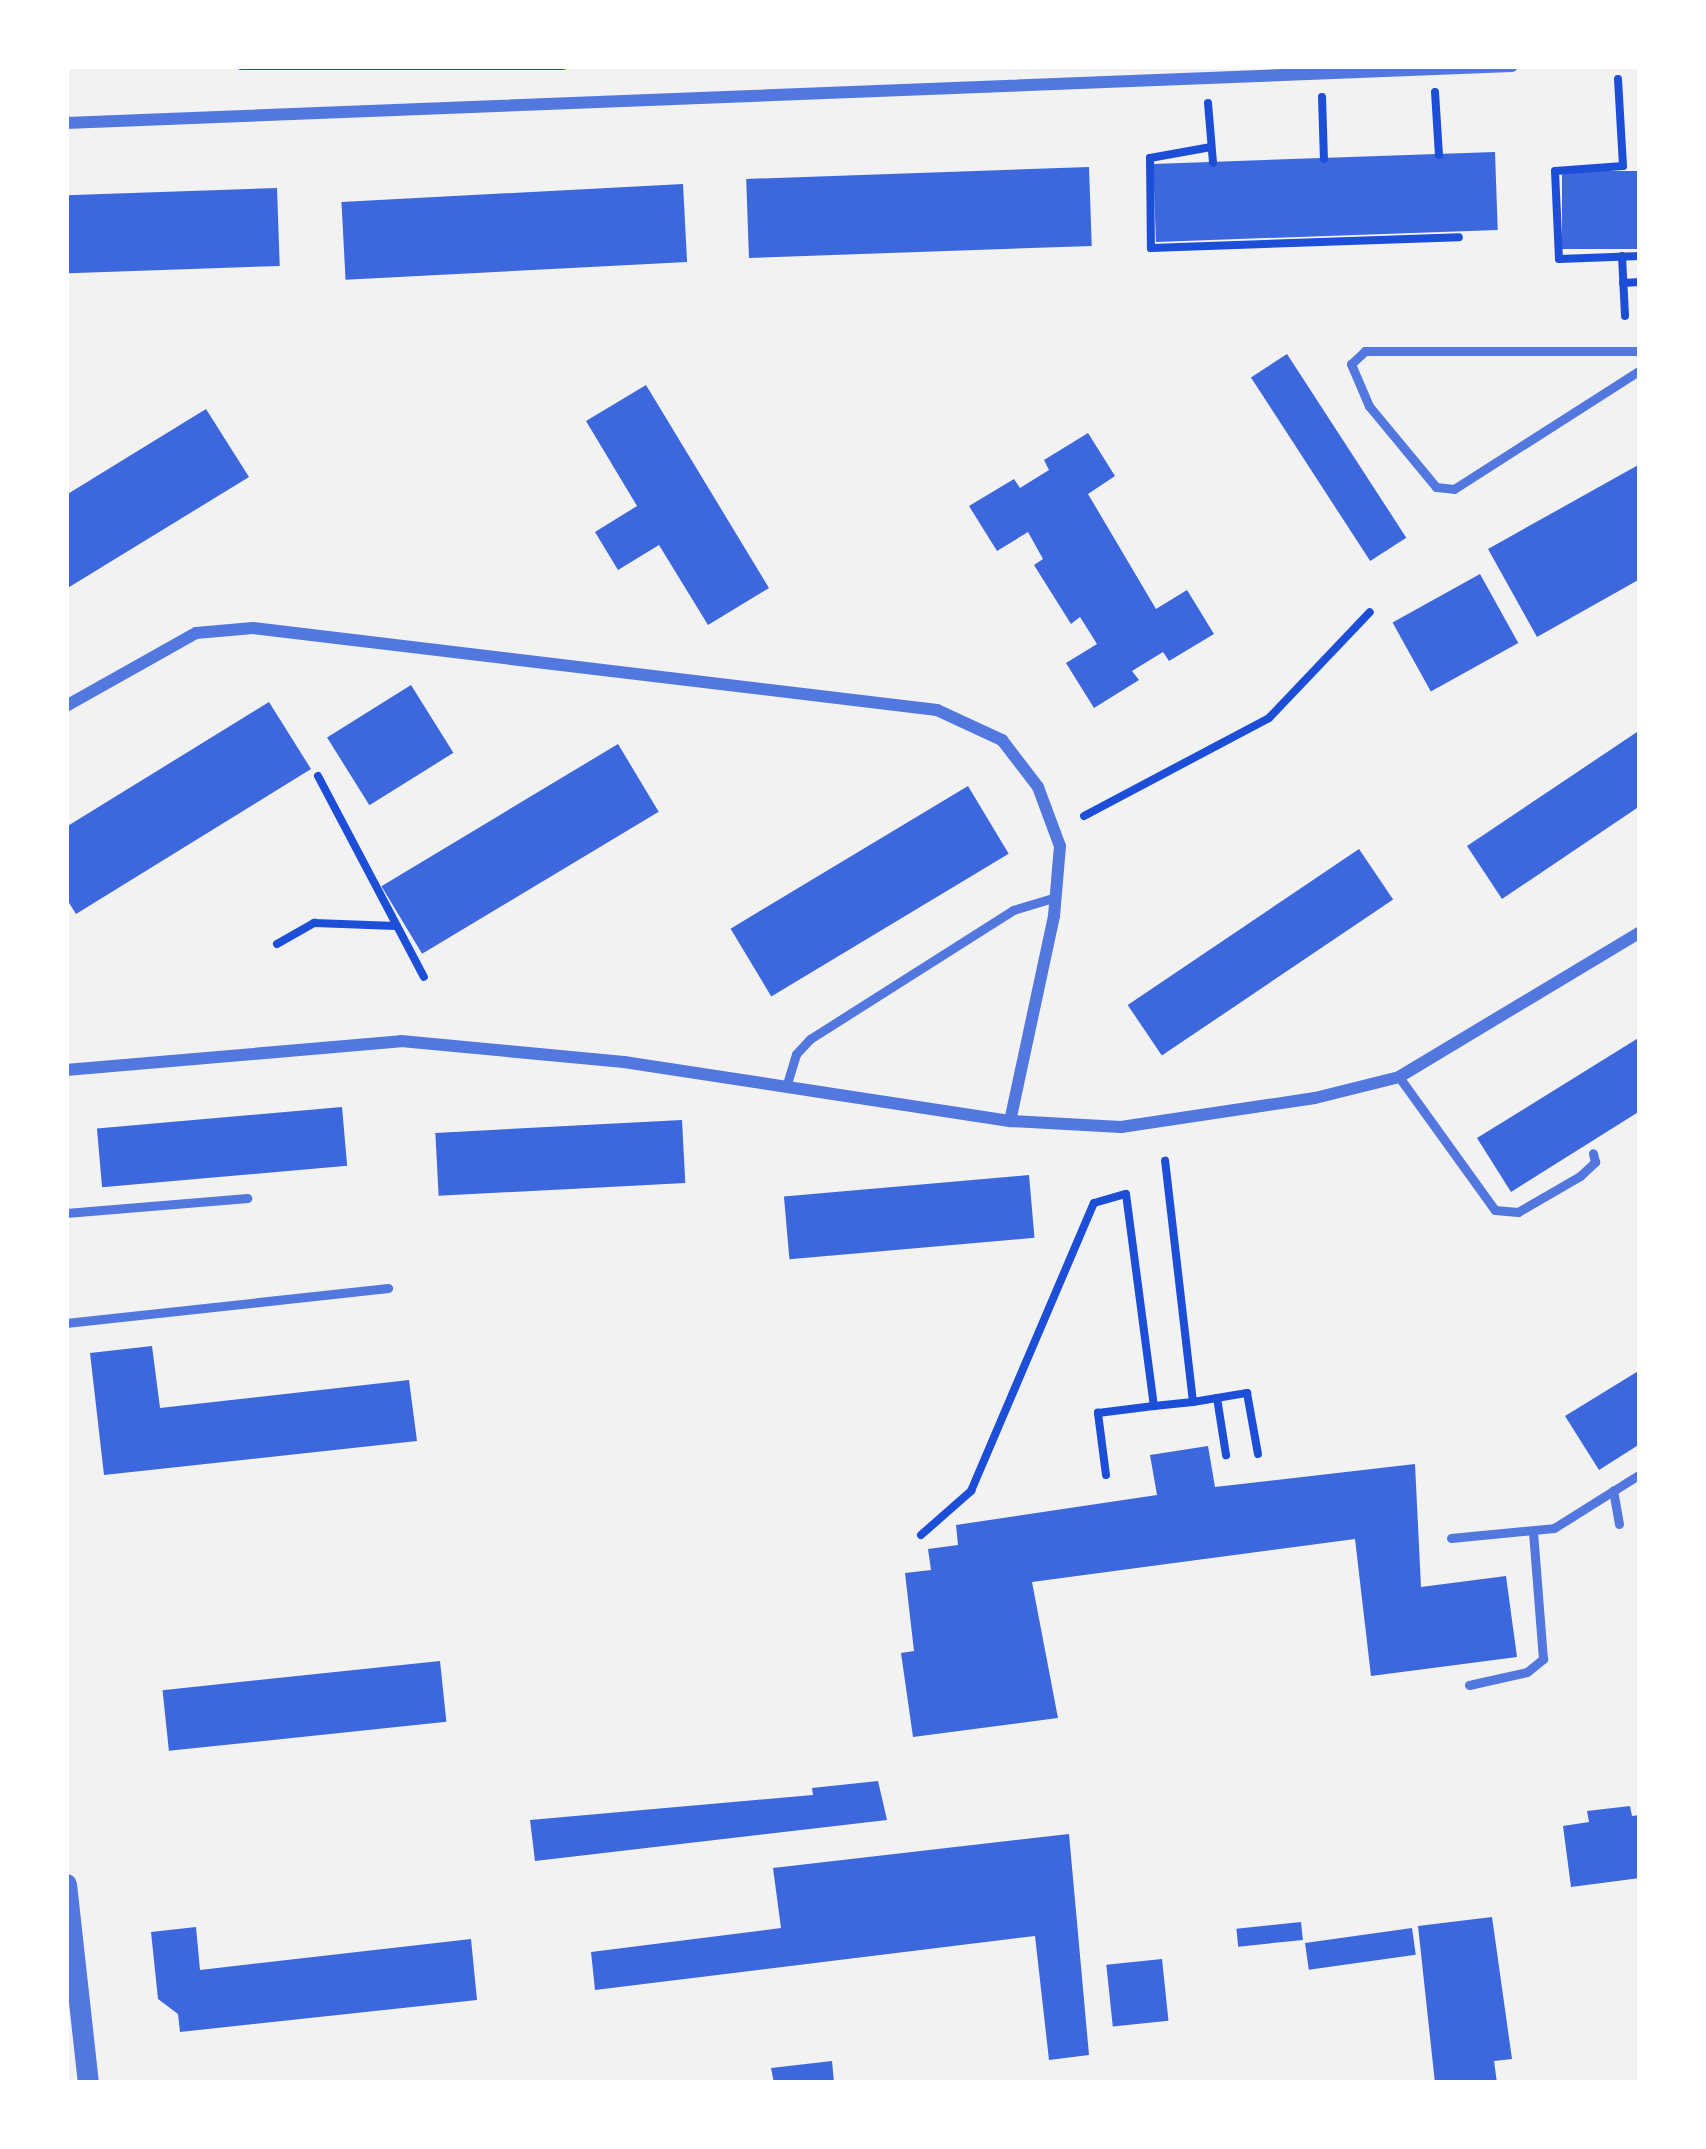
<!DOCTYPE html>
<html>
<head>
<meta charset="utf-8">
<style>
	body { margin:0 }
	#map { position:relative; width:1706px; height:2149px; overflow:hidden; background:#f2f2f2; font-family:"PT Sans Narrow",sans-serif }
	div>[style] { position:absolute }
	.building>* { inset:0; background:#3d67dc; transform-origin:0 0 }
	.path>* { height:8px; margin:-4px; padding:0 4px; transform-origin:4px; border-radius:4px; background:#1d4ed8 }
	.service>* { height:9px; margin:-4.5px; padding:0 4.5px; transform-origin:4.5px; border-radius:4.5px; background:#5277de }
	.minor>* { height:12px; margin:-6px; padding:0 6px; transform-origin:6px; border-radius:6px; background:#5277de }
	.tertiary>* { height:21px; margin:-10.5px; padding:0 10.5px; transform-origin:10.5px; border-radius:10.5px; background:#5277de }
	span { translate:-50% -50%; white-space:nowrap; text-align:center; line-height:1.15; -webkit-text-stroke:12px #fff; paint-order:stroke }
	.frame { position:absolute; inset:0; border:69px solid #fff; pointer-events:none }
</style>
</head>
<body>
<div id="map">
	<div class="building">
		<i style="left:1495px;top:152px;width:78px;height:342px;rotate:88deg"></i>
		<i style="left:1089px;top:167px;width:79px;height:343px;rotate:88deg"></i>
		<i style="left:1640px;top:171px;width:78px;height:78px;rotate:90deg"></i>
		<i style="left:683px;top:184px;width:78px;height:342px;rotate:87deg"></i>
		<i style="left:277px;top:188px;width:78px;height:211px;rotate:88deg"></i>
		<i style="left:1287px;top:354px;width:219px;height:43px;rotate:57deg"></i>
		<i style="clip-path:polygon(646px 385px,769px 588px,708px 625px,659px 545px,618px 570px,595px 532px,637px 506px,586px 421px)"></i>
		<i style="clip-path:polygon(206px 409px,249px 477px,66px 589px,66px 495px)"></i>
		<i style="clip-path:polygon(1088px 433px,1115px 476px,1088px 494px,1156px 609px,1187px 590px,1214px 634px,1169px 661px,1163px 652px,1132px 671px,1139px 680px,1094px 708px,1066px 663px,1097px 644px,1080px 617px,1071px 624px,1034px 565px,1043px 559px,1028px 532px,997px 551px,969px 506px,1014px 479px,1020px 488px,1049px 470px,1044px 460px)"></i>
		<i style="clip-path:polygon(1640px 464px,1640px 579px,1537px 637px,1488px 549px)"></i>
		<i style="left:1480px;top:574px;width:79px;height:100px;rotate:61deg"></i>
		<i style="left:411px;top:685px;width:80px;height:99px;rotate:58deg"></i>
		<i style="clip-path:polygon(269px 702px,311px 769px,76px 914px,66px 898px,66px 827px)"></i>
		<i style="clip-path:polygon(1640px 730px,1640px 806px,1502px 899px,1467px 846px)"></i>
		<i style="left:618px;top:744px;width:79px;height:276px;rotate:59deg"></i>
		<i style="left:968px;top:786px;width:79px;height:277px;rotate:59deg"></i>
		<i style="left:1359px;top:849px;width:61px;height:279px;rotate:56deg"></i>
		<i style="clip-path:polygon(1640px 1037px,1640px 1111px,1511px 1192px,1477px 1138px)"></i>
		<i style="left:342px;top:1107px;width:59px;height:246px;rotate:85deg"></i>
		<i style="left:682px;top:1120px;width:63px;height:247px;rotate:87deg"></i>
		<i style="left:1029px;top:1175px;width:63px;height:246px;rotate:85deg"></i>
		<i style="clip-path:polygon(152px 1346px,160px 1408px,409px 1380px,417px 1441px,104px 1475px,90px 1353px)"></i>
		<i style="clip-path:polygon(1640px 1370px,1640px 1444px,1599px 1470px,1565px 1416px)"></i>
		<i style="clip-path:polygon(1208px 1446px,1215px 1487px,1415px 1464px,1421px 1587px,1506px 1576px,1517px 1657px,1371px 1676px,1355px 1539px,1144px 1567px,1032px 1582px,1058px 1718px,913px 1737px,901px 1653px,914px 1651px,905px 1573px,931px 1570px,928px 1549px,958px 1545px,956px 1525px,1157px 1495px,1150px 1455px)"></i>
		<i style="left:440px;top:1661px;width:61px;height:279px;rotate:84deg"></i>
		<i style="clip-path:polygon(878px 1781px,887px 1820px,535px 1861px,530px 1820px,813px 1795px,812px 1788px)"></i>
		<i style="clip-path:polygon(1630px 1806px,1632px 1816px,1640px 1815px,1640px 1878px,1571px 1887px,1563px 1826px,1589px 1822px,1587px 1811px)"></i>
		<i style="clip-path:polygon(1069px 1834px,1089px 2055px,1049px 2060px,1035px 1936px,595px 1990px,591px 1952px,781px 1928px,773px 1868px)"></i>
		<i style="clip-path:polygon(1492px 1917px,1512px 2059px,1494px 2061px,1497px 2083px,1435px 2083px,1418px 1926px)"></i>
		<i style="left:1301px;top:1922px;width:18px;height:65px;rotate:84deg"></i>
		<i style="clip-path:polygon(196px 1927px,200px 1970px,471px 1939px,477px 2000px,180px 2032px,178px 2014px,158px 1999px,151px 1932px)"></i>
		<i style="left:1412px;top:1928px;width:27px;height:108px;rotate:82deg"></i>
		<i style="left:1162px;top:1959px;width:62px;height:56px;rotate:84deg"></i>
		<i style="clip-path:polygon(832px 2061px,834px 2083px,774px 2083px,771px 2068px)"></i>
	</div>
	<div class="path">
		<i style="left:241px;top:66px;width:322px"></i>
		<i style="left:1618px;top:79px;width:87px;rotate:86.7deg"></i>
		<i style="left:1623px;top:166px;width:68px;rotate:175.8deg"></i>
		<i style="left:1555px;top:171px;width:88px;rotate:87.4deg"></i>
		<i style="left:1559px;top:259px;width:81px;rotate:-2.1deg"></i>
		<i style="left:1435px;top:92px;width:63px;rotate:86.4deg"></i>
		<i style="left:1322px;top:97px;width:62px;rotate:88.2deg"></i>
		<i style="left:1208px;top:103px;width:60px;rotate:85.2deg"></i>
		<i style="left:1211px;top:147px;width:62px;rotate:169.8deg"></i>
		<i style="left:1150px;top:158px;width:90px;rotate:89.4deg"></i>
		<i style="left:1151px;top:248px;width:308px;rotate:-2deg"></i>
		<i style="left:1622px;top:256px;width:60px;rotate:87.1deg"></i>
		<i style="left:1623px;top:283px;width:17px;rotate:-3deg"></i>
		<i style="left:318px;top:776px;width:227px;rotate:62.2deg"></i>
		<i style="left:1084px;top:816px;width:209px;rotate:-27.9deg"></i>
		<i style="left:1269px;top:718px;width:146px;rotate:-46.4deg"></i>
		<i style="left:277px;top:944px;width:43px;rotate:-29.6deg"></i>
		<i style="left:314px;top:923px;width:82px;rotate:2.1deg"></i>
		<i style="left:1217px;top:1398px;width:58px;rotate:81deg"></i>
		<i style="left:1193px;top:1402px;width:55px;rotate:-9.5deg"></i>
		<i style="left:1247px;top:1393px;width:62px;rotate:79.8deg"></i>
		<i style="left:1106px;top:1475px;width:63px;rotate:-97.4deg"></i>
		<i style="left:1098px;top:1413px;width:56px;rotate:-7.1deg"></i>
		<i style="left:921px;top:1535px;width:67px;rotate:-41.3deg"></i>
		<i style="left:971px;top:1491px;width:313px;rotate:-66.9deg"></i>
		<i style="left:1094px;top:1203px;width:33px;rotate:-16deg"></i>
		<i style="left:1126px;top:1194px;width:214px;rotate:82.5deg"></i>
		<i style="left:1154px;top:1406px;width:39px;rotate:-6deg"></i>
		<i style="left:1193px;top:1402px;width:243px;rotate:-96.6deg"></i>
	</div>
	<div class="service">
		<i style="left:1640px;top:351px;width:275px;rotate:180deg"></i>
		<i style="left:1365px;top:351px;width:19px;rotate:137deg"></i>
		<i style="left:1351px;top:364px;width:46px;rotate:66.8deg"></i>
		<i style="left:1369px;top:406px;width:105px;rotate:50.4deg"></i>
		<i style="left:1436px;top:487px;width:18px;rotate:6deg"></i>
		<i style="left:1454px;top:489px;width:221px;rotate:-32.6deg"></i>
		<i style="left:1399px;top:1077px;width:164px;rotate:54.2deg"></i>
		<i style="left:1495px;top:1210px;width:23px;rotate:5deg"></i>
		<i style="left:1518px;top:1212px;width:72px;rotate:-30.1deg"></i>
		<i style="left:1580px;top:1176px;width:21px;rotate:-43deg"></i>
		<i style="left:1595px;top:1162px;width:9px;rotate:-103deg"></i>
		<i style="left:786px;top:1087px;width:34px;rotate:-73deg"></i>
		<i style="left:796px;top:1054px;width:21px;rotate:-47deg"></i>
		<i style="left:810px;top:1039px;width:241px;rotate:-32.4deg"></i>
		<i style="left:1013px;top:910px;width:45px;rotate:-16.8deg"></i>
		<i style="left:66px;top:1213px;width:182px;rotate:-4.7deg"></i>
		<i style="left:66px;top:1323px;width:324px;rotate:-6.2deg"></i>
		<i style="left:1619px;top:1524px;width:34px;rotate:-100deg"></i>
		<i style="left:1613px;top:1491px;width:32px;rotate:-32deg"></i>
		<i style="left:1451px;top:1538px;width:103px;rotate:-5.5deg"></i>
		<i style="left:1554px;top:1528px;width:70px;rotate:-32.1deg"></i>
		<i style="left:1469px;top:1685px;width:59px;rotate:-12.6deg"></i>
		<i style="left:1527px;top:1672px;width:21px;rotate:-39deg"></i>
		<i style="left:1543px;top:1659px;width:128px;rotate:-94.5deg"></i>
	</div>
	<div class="minor">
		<i style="left:66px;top:123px;width:1447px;rotate:-2.26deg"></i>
		<i style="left:66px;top:706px;width:149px;rotate:-29.3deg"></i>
		<i style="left:196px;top:633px;width:57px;rotate:-5deg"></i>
		<i style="left:253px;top:628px;width:689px;rotate:6.84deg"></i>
		<i style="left:937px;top:710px;width:72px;rotate:24.8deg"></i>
		<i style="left:1002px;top:740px;width:59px;rotate:52.5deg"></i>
		<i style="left:1038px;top:787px;width:63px;rotate:69.6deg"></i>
		<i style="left:1060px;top:846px;width:70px;rotate:94.9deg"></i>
		<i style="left:1054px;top:916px;width:210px;rotate:102.1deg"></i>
		<i style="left:66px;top:1070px;width:336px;rotate:-4.9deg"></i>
		<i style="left:401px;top:1041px;width:224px;rotate:5.4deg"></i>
		<i style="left:624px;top:1062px;width:390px;rotate:8.7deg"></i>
		<i style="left:1010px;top:1121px;width:111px;rotate:3.1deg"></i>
		<i style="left:1121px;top:1127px;width:196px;rotate:-8.5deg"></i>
		<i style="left:1315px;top:1098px;width:87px;rotate:-14deg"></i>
		<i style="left:1399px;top:1077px;width:281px;rotate:-31deg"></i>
	</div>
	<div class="tertiary">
		<i style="left:66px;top:1884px;width:200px;rotate:83.7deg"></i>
	</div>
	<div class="frame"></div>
</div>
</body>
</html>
